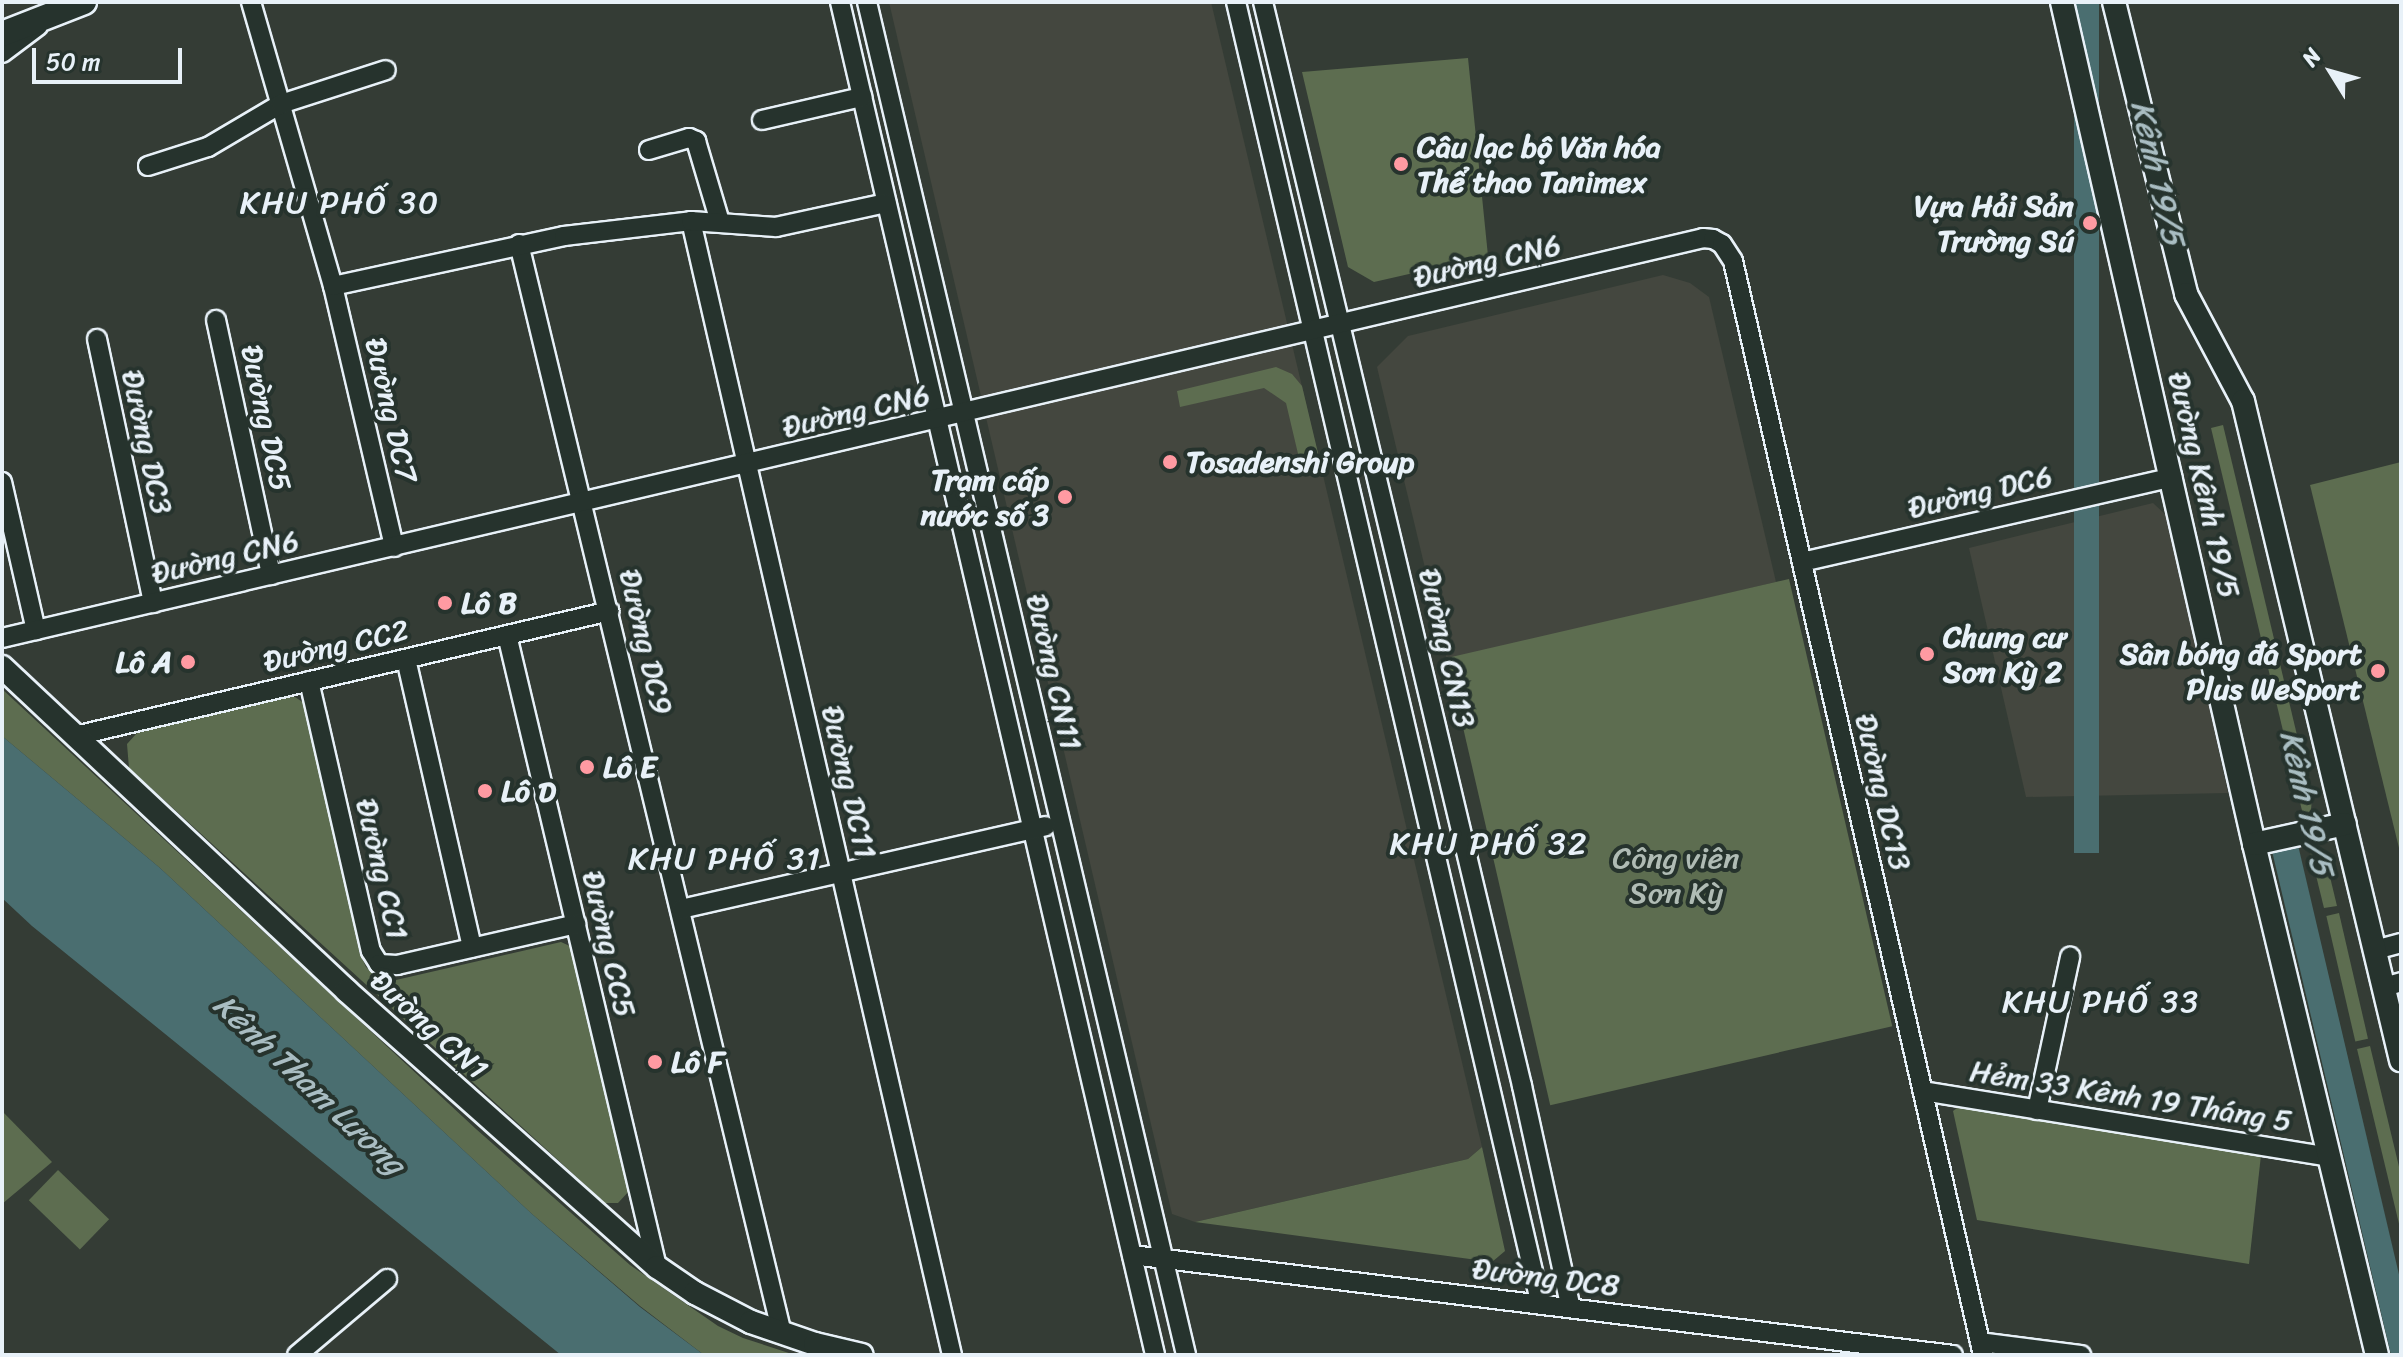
<!DOCTYPE html>
<html>
<head>
<meta charset="utf-8">
<style>
	body { margin:0 }
	#map { position:relative; width:2403px; height:1357px; overflow:hidden; background:#343c35; font-family:Sriracha,sans-serif }
	div>[style] { position:absolute }
	.built>* { inset:0; background:#44473f }
	.green>* { inset:0; background:#5d6d50; transform-origin:0 0 }
	.water>* { inset:0; background:#4a6e70; transform-origin:0 0 }
	.roads { filter:drop-shadow(2px 0 #e8f1f8) drop-shadow(-2px 0 #e8f1f8) drop-shadow(0 2px #e8f1f8) drop-shadow(0 -2px #e8f1f8) }
	.minor>* { height:18px; margin:-9px; padding:0 9px; transform-origin:9px; border-radius:9px; background:#26332d }
	.tertiary>* { height:22px; margin:-11px; padding:0 11px; transform-origin:11px; border-radius:11px; background:#26332d }
	.secondary>* { height:24px; margin:-12px; padding:0 12px; transform-origin:12px; border-radius:12px; background:#26332d }
	.dots>* { width:22px; height:22px; translate:-50% -50%; box-sizing:border-box; border:4px solid #26332d; border-radius:50% }
	span { translate:-50% -50%; white-space:nowrap; text-align:center; line-height:1.15; -webkit-text-stroke:8px #26332d; paint-order:stroke }
	.poi-label { font-size:30px; color:#e8f1f8; font-weight:700 }
	.left { translate:0 -50%; text-align:left }
	.right { translate:-100% -50%; text-align:right }
	.street-label { font-size:30px; color:#e8f1f8 }
	.park-label { font-size:30px; color:#b0bcb5 }
	.water-label { font-size:32px; color:#a9bdc2; font-style:italic }
	.neighbourhood-label { font-size:32px; color:#e8f1f8; letter-spacing:2px }
	.frame { position:absolute; inset:0; border:4px solid #e8f1f8; pointer-events:none }
	.north { position:absolute; left:2291px; top:32px; width:80px; height:80px; -webkit-text-stroke:6px #26332d; paint-order:stroke; rotate:307deg; font-size:22px; font-weight:700; line-height:32px; text-align:center; color:#e8f1f8 }
	.north::after { content:''; display:block; margin:auto; width:28px; height:36px; background:#e8f1f8; clip-path:polygon(50% 0,100% 100%,50% 72%,0 100%) }
	.scale { position:absolute; left:32px; top:48px; width:150px; height:36px; box-sizing:border-box; border:4px solid #e8f1f8; border-top:0; padding-left:10px; font-size:24px; line-height:28px; white-space:nowrap; color:#e8f1f8; -webkit-text-stroke:6px #26332d; paint-order:stroke }
</style>
</head>
<body>
<div id="map">
	<div class="built">
		<i style="clip-path:polygon(889px 2px,1211px 2px,1482px 1147px,1468px 1159px,1195px 1222px,1172px 1214px)"></i>
		<i style="clip-path:polygon(1663px 275px,1690px 283px,1709px 297px,1776px 582px,1447px 660px,1377px 367px,1408px 336px)"></i>
		<i style="clip-path:polygon(2153px 503px,2168px 517px,2228px 793px,2026px 797px,1969px 548px)"></i>
	</div>
	<div class="green">
		<i style="clip-path:polygon(1468px 58px,1488px 256px,1374px 282px,1348px 267px,1302px 72px)"></i>
		<i style="clip-path:polygon(1276px 367px,1292px 374px,1302px 386px,1318px 453px,1299px 458px,1286px 403px,1264px 388px,1180px 407px,1177px 391px)"></i>
		<i style="clip-path:polygon(2223px 425px,2312px 798px,2311px 810px,2304px 819px,2211px 428px)"></i>
		<i style="clip-path:polygon(2401px 462px,2401px 856px,2310px 485px)"></i>
		<i style="left:1789px;top:579px;width:459px;height:351px;rotate:77deg"></i>
		<i style="clip-path:polygon(2px 689px,476px 1129px,630px 1265px,718px 1326px,743px 1338px,795px 1355px,704px 1355px,640px 1306px,532px 1214px,160px 868px,2px 736px)"></i>
		<i style="clip-path:polygon(292px 695px,304px 703px,360px 954px,366px 967px,377px 976px,396px 980px,561px 942px,572px 947px,630px 1190px,618px 1203px,605px 1203px,129px 768px,127px 744px,137px 733px)"></i>
		<i style="clip-path:polygon(2312px 842px,2324px 852px,2337px 906px,2324px 908px,2308px 843px)"></i>
		<i style="left:2339px;top:913px;width:129px;height:13px;rotate:77deg"></i>
		<i style="clip-path:polygon(2370px 1046px,2401px 1175px,2401px 1232px,2357px 1049px)"></i>
		<i style="clip-path:polygon(1961px 1105px,2261px 1155px,2249px 1264px,1977px 1220px,1953px 1111px)"></i>
		<i style="clip-path:polygon(2px 1111px,52px 1162px,2px 1204px)"></i>
		<i style="clip-path:polygon(1482px 1147px,1505px 1251px,1492px 1262px,1195px 1222px,1468px 1159px)"></i>
		<i style="left:58px;top:1170px;width:71px;height:42px;rotate:44deg"></i>
	</div>
	<div class="water">
		<i style="left:2074px;top:2px;width:25px;height:851px"></i>
		<i style="clip-path:polygon(2px 736px,160px 868px,532px 1214px,640px 1307px,704px 1355px,561px 1355px,32px 926px,2px 898px)"></i>
		<i style="clip-path:polygon(2298px 845px,2401px 1283px,2401px 1355px,2391px 1355px,2272px 851px)"></i>
	</div>
	<div class="roads">
		<div class="minor">
			<i style="left:251px;top:2px;width:296px;rotate:73.9deg"></i>
			<i style="left:333px;top:286px;width:268px;rotate:76.8deg"></i>
			<i style="left:840px;top:2px;width:1389px;rotate:76.89deg"></i>
			<i style="left:867px;top:2px;width:1390px;rotate:76.73deg"></i>
			<i style="left:1236px;top:2px;width:1338px;rotate:76.83deg"></i>
			<i style="left:1263px;top:2px;width:1115px;rotate:76.56deg"></i>
			<i style="left:1522px;top:1086px;width:227px;rotate:77.6deg"></i>
			<i style="left:2px;top:53px;width:45px;rotate:-36.9deg"></i>
			<i style="left:762px;top:120px;width:103px;rotate:-13deg"></i>
			<i style="left:649px;top:150px;width:42px;rotate:-16.7deg"></i>
			<i style="left:689px;top:138px;width:8px;rotate:23deg"></i>
			<i style="left:696px;top:141px;width:84px;rotate:73.5deg"></i>
			<i style="left:148px;top:166px;width:63px;rotate:-17.6deg"></i>
			<i style="left:208px;top:147px;width:85px;rotate:-30.5deg"></i>
			<i style="left:281px;top:104px;width:110px;rotate:-17.9deg"></i>
			<i style="left:691px;top:221px;width:1164px;rotate:77.04deg"></i>
			<i style="left:519px;top:244px;width:1121px;rotate:76.43deg"></i>
			<i style="left:333px;top:286px;width:236px;rotate:-12.2deg"></i>
			<i style="left:564px;top:236px;width:128px;rotate:-6.7deg"></i>
			<i style="left:691px;top:221px;width:85px;rotate:4deg"></i>
			<i style="left:776px;top:227px;width:113px;rotate:-12.3deg"></i>
			<i style="left:216px;top:320px;width:261px;rotate:77.8deg"></i>
			<i style="left:97px;top:339px;width:270px;rotate:78deg"></i>
			<i style="left:2px;top:482px;width:152px;rotate:77.1deg"></i>
			<i style="left:1802px;top:562px;width:380px;rotate:-12.9deg"></i>
			<i style="left:507px;top:635px;width:650px;rotate:76.65deg"></i>
			<i style="left:2px;top:638px;width:1747px;rotate:-13.23deg"></i>
			<i style="left:1703px;top:238px;width:10px;rotate:6deg"></i>
			<i style="left:1713px;top:239px;width:10px;rotate:29deg"></i>
			<i style="left:1722px;top:244px;width:20px;rotate:57deg"></i>
			<i style="left:1733px;top:261px;width:1122px;rotate:77.13deg"></i>
			<i style="left:406px;top:659px;width:296px;rotate:77.1deg"></i>
			<i style="left:309px;top:681px;width:277px;rotate:77.1deg"></i>
			<i style="left:371px;top:951px;width:15px;rotate:58deg"></i>
			<i style="left:379px;top:964px;width:18px;rotate:3deg"></i>
			<i style="left:397px;top:965px;width:184px;rotate:-12.9deg"></i>
			<i style="left:75px;top:736px;width:549px;rotate:-13.15deg"></i>
			<i style="left:681px;top:909px;width:374px;rotate:-12.8deg"></i>
			<i style="left:2375px;top:950px;width:27px;rotate:-15deg"></i>
			<i style="left:2384px;top:987px;width:18px;rotate:-16deg"></i>
			<i style="left:1923px;top:1091px;width:412px;rotate:9.2deg"></i>
			<i style="left:2037px;top:1110px;width:157px;rotate:-77.8deg"></i>
			<i style="left:1132px;top:1255px;width:827px;rotate:6.94deg"></i>
			<i style="left:1980px;top:1342px;width:102px;rotate:7.3deg"></i>
			<i style="left:297px;top:1355px;width:118px;rotate:-40.2deg"></i>
		</div>
		<div class="tertiary">
			<i style="left:2062px;top:2px;width:864px;rotate:77.15deg"></i>
			<i style="left:2254px;top:844px;width:526px;rotate:76.47deg"></i>
			<i style="left:2114px;top:2px;width:301px;rotate:76.1deg"></i>
			<i style="left:2186px;top:294px;width:121px;rotate:62deg"></i>
			<i style="left:2243px;top:401px;width:678px;rotate:76.52deg"></i>
			<i style="left:2px;top:667px;width:473px;rotate:43.2deg"></i>
			<i style="left:347px;top:991px;width:415px;rotate:41.7deg"></i>
			<i style="left:657px;top:1267px;width:46px;rotate:34.4deg"></i>
			<i style="left:695px;top:1293px;width:63px;rotate:27.4deg"></i>
			<i style="left:751px;top:1322px;width:68px;rotate:19deg"></i>
			<i style="left:815px;top:1344px;width:48px;rotate:13.2deg"></i>
			<i style="left:2254px;top:844px;width:93px;rotate:-12.4deg"></i>
		</div>
		<div class="secondary">
			<i style="left:2px;top:34px;width:88px;rotate:-21.3deg"></i>
		</div>
	</div>
	<div class="dots">
		<i style="left:1401px;top:164px;background:#ff9aa2"></i>
		<i style="left:2090px;top:223px;background:#ff9aa2"></i>
		<i style="left:1170px;top:462px;background:#ff9aa2"></i>
		<i style="left:1065px;top:497px;background:#ff9aa2"></i>
		<i style="left:445px;top:603px;background:#ff9aa2"></i>
		<i style="left:1927px;top:654px;background:#ff9aa2"></i>
		<i style="left:188px;top:662px;background:#ff9aa2"></i>
		<i style="left:2378px;top:671px;background:#ff9aa2"></i>
		<i style="left:587px;top:767px;background:#ff9aa2"></i>
		<i style="left:485px;top:791px;background:#ff9aa2"></i>
		<i style="left:655px;top:1062px;background:#ff9aa2"></i>
	</div>
	<div class="poi-label">
		<span class="left" style="left:1417px;top:164px">Câu lạc bộ Văn hóa<br>Thể thao Tanimex</span>
		<span class="right" style="left:2074px;top:223px">Vựa Hải Sản<br>Trường Sú</span>
		<span class="left" style="left:1186px;top:462px">Tosadenshi Group</span>
		<span class="right" style="left:1049px;top:497px">Trạm cấp<br>nước số 3</span>
		<span class="left" style="left:461px;top:603px">Lô B</span>
		<span class="left" style="left:1943px;top:654px">Chung cư<br>Sơn Kỳ 2</span>
		<span class="right" style="left:2362px;top:671px">Sân bóng đá Sport<br>Plus WeSport</span>
		<span class="right" style="left:172px;top:662px">Lô A</span>
		<span class="left" style="left:603px;top:767px">Lô E</span>
		<span class="left" style="left:501px;top:791px">Lô D</span>
		<span class="left" style="left:671px;top:1062px">Lô F</span>
	</div>
	<div class="street-label">
		<span style="left:1487px;top:261px;rotate:-13deg">Đường CN6</span>
		<span style="left:391px;top:410px;rotate:77deg">Đường DC7</span>
		<span style="left:856px;top:411px;rotate:-13deg">Đường CN6</span>
		<span style="left:266px;top:418px;rotate:78deg">Đường DC5</span>
		<span style="left:147px;top:442px;rotate:78deg">Đường DC3</span>
		<span style="left:2204px;top:485px;rotate:77deg">Đường Kênh 19/5</span>
		<span style="left:1980px;top:492px;rotate:-13deg">Đường DC6</span>
		<span style="left:225px;top:557px;rotate:-13deg">Đường CN6</span>
		<span style="left:646px;top:642px;rotate:77deg">Đường DC9</span>
		<span style="left:336px;top:646px;rotate:-13deg">Đường CC2</span>
		<span style="left:1447px;top:648px;rotate:77deg">Đường CN13</span>
		<span style="left:1054px;top:672px;rotate:77deg">Đường CN11</span>
		<span style="left:849px;top:782px;rotate:77deg">Đường DC11</span>
		<span style="left:1883px;top:792px;rotate:77deg">Đường DC13</span>
		<span style="left:382px;top:869px;rotate:77deg">Đường CC1</span>
		<span style="left:609px;top:944px;rotate:77deg">Đường CC5</span>
		<span style="left:429px;top:1025px;rotate:42deg">Đường CN1</span>
		<span style="left:2131px;top:1096px;rotate:9deg">Hẻm 33 Kênh 19 Tháng 5</span>
		<span style="left:1546px;top:1277px;rotate:7deg">Đường DC8</span>
	</div>
	<div class="park-label">
		<span style="left:1676px;top:875px">Công viên<br>Sơn Kỳ</span>
	</div>
	<div class="water-label">
		<span style="left:2157px;top:173px;rotate:77deg">Kênh 19/5</span>
		<span style="left:2306px;top:803px;rotate:77deg">Kênh 19/5</span>
		<span style="left:309px;top:1085px;rotate:43deg">Kênh Tham Lương</span>
	</div>
	<div class="neighbourhood-label">
		<span style="left:340px;top:203px">KHU PHỐ 30</span>
		<span style="left:1489px;top:844px">KHU PHỐ 32</span>
		<span style="left:725px;top:859px">KHU PHỐ 31</span>
		<span style="left:2101px;top:1002px">KHU PHỐ 33</span>
	</div>
	<div class="frame"></div>
	<div class="north">N</div>
	<div class="scale">50 m</div>
</div>
</body>
</html>
